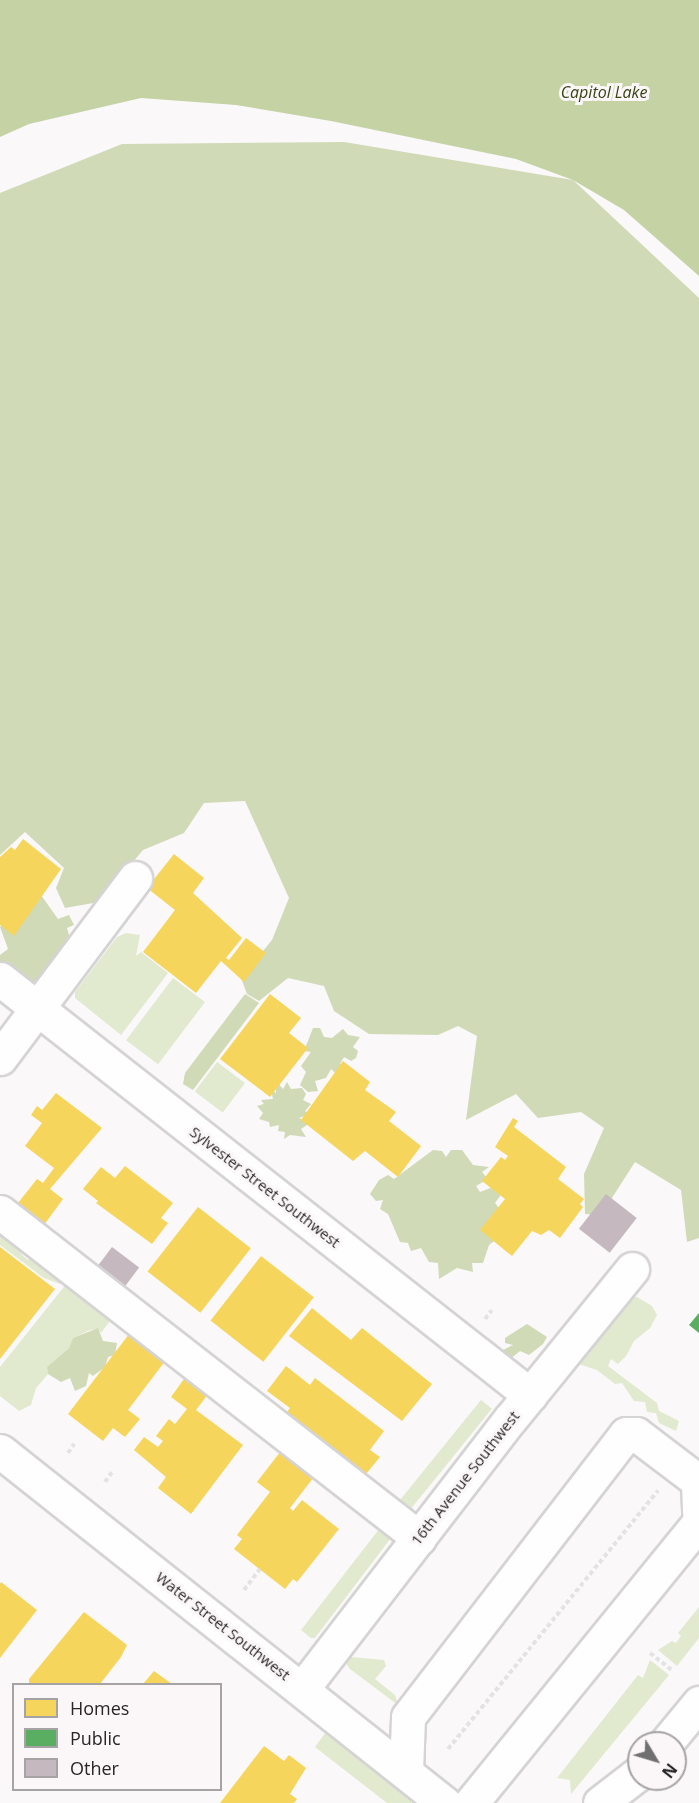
<!DOCTYPE html>
<html>
<head>
<meta charset="utf-8">
<style>
	body { margin:0 }
	#map { position:relative; width:699px; height:1803px; overflow:hidden; background:#faf8f9; font-family:"Open Sans",sans-serif }
	div>[style] { position:absolute }
	.green>* { inset:0; background:#e1e9cf; transform-origin:0 0 }
	.forest>* { inset:0; background:#d0dab6 }
	.water>* { inset:0; background:#c4d2a4 }
	.homes>* { inset:0; background:#f6d55c; transform-origin:0 0 }
	.public>* { inset:0; background:#5aae61 }
	.building>* { inset:0; background:#c5b8be; transform-origin:0 0 }
	.path>* { height:4px; margin-top:-2px; transform-origin:0; background:repeating-linear-gradient(90deg,#e4e3e3 0 4.5px,transparent 0 7.5px) }
	.roads { filter:drop-shadow(2px 0 #d5d3d4) drop-shadow(-2px 0 #d5d3d4) drop-shadow(0 2px #d5d3d4) drop-shadow(0 -2px #d5d3d4) }
	.minor>* { height:33px; margin:-16.5px; padding:0 16.5px; transform-origin:16.5px; border-radius:16.5px; background:#fefefe }
	span { translate:-50% -50%; white-space:nowrap; text-align:center; line-height:1.15; -webkit-text-stroke:6px #fbf7f8; paint-order:stroke }
	.street-label { font-size:15px; color:#272627 }
	.water-label { font-size:16px; color:#374313; font-style:italic }
	.legend { position:absolute; left:12px; top:1683px; width:210px; height:108px; box-sizing:border-box; background:#fbf7f8; border:2px solid #a6a3a4; margin:0; padding:8px 10px; list-style:none; font-size:18px; color:#272627 }
	.legend li { display:flex; align-items:center; gap:12px; height:30px }
	.legend b { width:30px; border:2px solid #a6a3a4 }
	.north { position:absolute; left:627px; top:1731px; width:60px; height:60px; box-sizing:border-box; background:#fbf7f8; border:2px solid #a6a3a4; border-radius:50%; rotate:128deg; font-size:16px; font-weight:700; line-height:24px; text-align:center; color:#272627 }
	.north::after { content:''; display:block; margin:auto; width:21px; height:27px; background:#717070; clip-path:polygon(50% 0,100% 100%,50% 72%,0 100%) }
</style>
</head>
<body>
<div id="map">
	<div class="green">
		<i style="clip-path:polygon(126px 933px,140px 935px,136px 956px,141px 952px,168px 973px,121px 1035px,75px 998px,75px 992px,117px 937px)"></i>
		<i style="left:173px;top:978px;width:40px;height:78px;rotate:37deg"></i>
		<i style="left:217px;top:1062px;width:35px;height:37px;rotate:37deg"></i>
		<i style="clip-path:polygon(0 1223px,22px 1246px,21px 1254px,28px 1260px,32px 1257px,67px 1275px,60px 1284px,44px 1278px,0 1245px)"></i>
		<i style="clip-path:polygon(71px 1278px,113px 1317px,101px 1333px,98px 1329px,90px 1330px,73px 1338px,69px 1348px,47px 1367px,48px 1374px,36px 1388px,31px 1405px,19px 1411px,0 1396px,0 1367px)"></i>
		<i style="clip-path:polygon(637px 1297px,652px 1306px,657px 1315px,650px 1328px,634px 1341px,626px 1356px,618px 1364px,611px 1359px,608px 1366px,657px 1403px,659px 1411px,679px 1421px,676px 1431px,659px 1423px,656px 1413px,647px 1412px,645px 1402px,634px 1401px,622px 1383px,615px 1384px,597px 1370px,575px 1363px,628px 1298px)"></i>
		<i style="left:481px;top:1400px;width:14px;height:137px;rotate:39deg"></i>
		<i style="clip-path:polygon(383px 1524px,394px 1534px,315px 1638px,311px 1638px,301px 1630px)"></i>
		<i style="clip-path:polygon(699px 1607px,699px 1638px,677px 1666px,658px 1650px,672px 1641px,676px 1643px,681px 1636px,678px 1633px)"></i>
		<i style="clip-path:polygon(351px 1657px,384px 1660px,386px 1666px,375px 1679px,395px 1695px,398px 1705px,350px 1669px,346px 1663px)"></i>
		<i style="clip-path:polygon(650px 1660px,669px 1675px,571px 1794px,570px 1780px,557px 1778px,638px 1675px,643px 1678px)"></i>
		<i style="clip-path:polygon(326px 1732px,413px 1800px,411px 1803px,387px 1803px,315px 1747px)"></i>
	</div>
	<div class="forest">
		<i style="clip-path:polygon(344px 142px,573px 180px,699px 298px,699px 1238px,687px 1242px,681px 1190px,635px 1162px,601px 1215px,585px 1214px,584px 1174px,604px 1128px,581px 1112px,538px 1118px,516px 1094px,466px 1120px,477px 1036px,458px 1026px,438px 1035px,369px 1034px,334px 1011px,324px 986px,288px 978px,259px 1001px,247px 994px,241px 978px,272px 940px,289px 898px,245px 801px,204px 803px,184px 833px,143px 850px,99px 902px,65px 908px,56px 888px,64px 868px,25px 832px,0 855px,0 193px,122px 144px)"></i>
		<i style="clip-path:polygon(41px 895px,58px 919px,69px 915px,74px 925px,67px 928px,69px 935px,76px 940px,35px 997px,0 968px,0 955px,8px 949px,0 927px)"></i>
		<i style="clip-path:polygon(245px 994px,259px 1003px,193px 1090px,183px 1084px,185px 1073px)"></i>
		<i style="clip-path:polygon(313px 1028px,320px 1028px,324px 1037px,332px 1038px,343px 1029px,348px 1035px,360px 1037px,353px 1047px,358px 1051px,356px 1058px,351px 1061px,344px 1057px,340px 1064px,344px 1065px,341px 1078px,331px 1069px,326px 1078px,315px 1081px,318px 1091px,308px 1092px,300px 1085px,306px 1072px,301px 1066px,311px 1052px,304px 1051px)"></i>
		<i style="clip-path:polygon(276px 1081px,283px 1089px,287px 1082px,291px 1089px,302px 1088px,306px 1094px,303px 1100px,311px 1104px,305px 1111px,311px 1114px,299px 1118px,310px 1123px,301px 1129px,306px 1137px,290px 1135px,284px 1139px,285px 1132px,278px 1131px,279px 1125px,270px 1127px,269px 1122px,259px 1119px,263px 1113px,257px 1106px,264px 1104px,261px 1100px,273px 1099px,271px 1090px,276px 1093px)"></i>
		<i style="clip-path:polygon(433px 1150px,442px 1151px,446px 1157px,451px 1150px,462px 1150px,473px 1165px,489px 1167px,482px 1172px,488px 1179px,476px 1186px,480px 1192px,498px 1185px,503px 1192px,495px 1203px,502px 1212px,501px 1236px,489px 1245px,483px 1263px,472px 1263px,473px 1272px,457px 1268px,439px 1279px,438px 1263px,429px 1262px,421px 1248px,411px 1251px,408px 1243px,400px 1242px,388px 1214px,380px 1209px,383px 1200px,376px 1201px,370px 1194px,379px 1180px,388px 1175px,394px 1179px)"></i>
		<i style="clip-path:polygon(527px 1324px,547px 1337px,543px 1344px,529px 1355px,520px 1351px,510px 1359px,505px 1355px,503px 1350px,513px 1345px,505px 1343px,505px 1338px)"></i>
		<i style="clip-path:polygon(98px 1328px,103px 1341px,117px 1343px,115px 1355px,108px 1357px,105px 1367px,93px 1376px,89px 1373px,86px 1386px,75px 1391px,70px 1378px,61px 1382px,48px 1374px,47px 1367px,69px 1348px,73px 1338px)"></i>
	</div>
	<div class="water">
		<i style="clip-path:polygon(0 0,699px 0,699px 276px,624px 210px,573px 180px,516px 159px,331px 121px,236px 105px,141px 98px,29px 124px,0 137px)"></i>
	</div>
	<div class="homes">
		<i style="clip-path:polygon(23px 839px,61px 869px,14px 936px,0 925px,0 857px,11px 847px,15px 850px)"></i>
		<i style="clip-path:polygon(174px 854px,204px 878px,193px 893px,242px 938px,226px 958px,229px 960px,246px 938px,266px 953px,244px 982px,221px 961px,196px 993px,143px 952px,175px 910px,147px 888px)"></i>
		<i style="clip-path:polygon(270px 994px,301px 1018px,289px 1033px,308px 1048px,270px 1097px,220px 1059px)"></i>
		<i style="clip-path:polygon(343px 1061px,370px 1082px,365px 1090px,396px 1112px,389px 1121px,421px 1146px,398px 1177px,365px 1151px,353px 1161px,301px 1120px)"></i>
		<i style="clip-path:polygon(56px 1093px,102px 1128px,50px 1189px,63px 1199px,41px 1229px,14px 1208px,37px 1179px,43px 1183px,54px 1168px,25px 1146px,42px 1123px,31px 1115px,37px 1106px,42px 1110px)"></i>
		<i style="clip-path:polygon(513px 1118px,518px 1121px,514px 1127px,566px 1167px,558px 1179px,584px 1199px,580px 1204px,583px 1207px,560px 1238px,549px 1230px,541px 1235px,532px 1231px,512px 1256px,480px 1230px,505px 1199px,482px 1181px,501px 1157px,505px 1160px,508px 1156px,495px 1147px)"></i>
		<i style="clip-path:polygon(125px 1166px,173px 1203px,161px 1218px,168px 1223px,152px 1244px,96px 1203px,98px 1201px,83px 1189px,101px 1167px,115px 1178px)"></i>
		<i style="left:198px;top:1207px;width:67px;height:82px;rotate:38deg"></i>
		<i style="clip-path:polygon(0 1247px,55px 1289px,0 1359px)"></i>
		<i style="left:261px;top:1256px;width:67px;height:82px;rotate:38deg"></i>
		<i style="clip-path:polygon(312px 1308px,351px 1340px,362px 1328px,432px 1384px,402px 1421px,289px 1336px)"></i>
		<i style="clip-path:polygon(133px 1329px,169px 1356px,128px 1410px,140px 1419px,125px 1437px,113px 1428px,103px 1441px,68px 1414px)"></i>
		<i style="clip-path:polygon(286px 1366px,310px 1385px,315px 1378px,384px 1431px,370px 1450px,380px 1457px,357px 1485px,278px 1424px,290px 1408px,267px 1391px)"></i>
		<i style="clip-path:polygon(189px 1372px,212px 1389px,196px 1410px,243px 1445px,191px 1514px,158px 1488px,166px 1477px,134px 1450px,144px 1437px,158px 1447px,163px 1441px,156px 1436px,169px 1419px,175px 1424px,187px 1409px,171px 1397px)"></i>
		<i style="clip-path:polygon(284px 1447px,317px 1473px,290px 1508px,293px 1511px,302px 1500px,339px 1529px,297px 1582px,293px 1579px,285px 1589px,234px 1549px,242px 1539px,237px 1535px,270px 1492px,257px 1482px)"></i>
		<i style="clip-path:polygon(1px 1582px,37px 1610px,0 1658px,0 1584px)"></i>
		<i style="clip-path:polygon(84px 1612px,127px 1645px,121px 1657px,100px 1684px,29px 1684px,29px 1679px)"></i>
		<i style="clip-path:polygon(154px 1671px,172px 1684px,143px 1684px)"></i>
		<i style="clip-path:polygon(264px 1746px,284px 1761px,289px 1755px,306px 1768px,290px 1794px,297px 1799px,294px 1803px,220px 1803px)"></i>
	</div>
	<div class="public">
		<i style="clip-path:polygon(699px 1313px,699px 1333px,689px 1325px)"></i>
	</div>
	<div class="building">
		<i style="left:606px;top:1194px;width:39px;height:44px;rotate:38deg"></i>
		<i style="left:112px;top:1247px;width:34px;height:30px;rotate:37deg"></i>
	</div>
	<div class="path">
		<i style="left:485px;top:1319px;width:11px;rotate:-52deg"></i>
		<i style="left:68px;top:1453px;width:11px;rotate:-56deg"></i>
		<i style="left:105px;top:1482px;width:12px;rotate:-55deg"></i>
		<i style="left:244px;top:1590px;width:26px;rotate:-53deg"></i>
		<i style="left:650px;top:1653px;width:29px;rotate:38deg"></i>
		<i style="left:448px;top:1749px;width:333px;rotate:-50.9deg"></i>
	</div>
	<div class="roads">
		<div class="minor">
			<i style="left:0;top:979px;width:674px;rotate:38.13deg"></i>
			<i style="left:0;top:1058px;width:225px;rotate:-53.1deg"></i>
			<i style="left:0;top:1212px;width:531px;rotate:37.88deg"></i>
			<i style="left:0;top:1451px;width:567px;rotate:38.41deg"></i>
			<i style="left:302px;top:1689px;width:342px;rotate:-52.4deg"></i>
			<i style="left:511px;top:1418px;width:192px;rotate:-50.9deg"></i>
			<i style="left:666px;top:1743px;width:52px;rotate:-50.5deg"></i>
			<i style="left:406px;top:1772px;width:55px;rotate:-87.9deg"></i>
			<i style="left:408px;top:1717px;width:357px;rotate:-52.4deg"></i>
			<i style="left:626px;top:1434px;width:10px"></i>
			<i style="left:636px;top:1434px;width:78px;rotate:37.2deg"></i>
			<i style="left:698px;top:1481px;width:31px;rotate:88deg"></i>
			<i style="left:471px;top:1803px;width:362px;rotate:-50.9deg"></i>
			<i style="left:600px;top:1803px;width:49px;rotate:-37.6deg"></i>
		</div>
	</div>
	<div class="street-label">
		<span style="left:265px;top:1187px;rotate:38deg">Sylvester Street Southwest</span>
		<span style="left:465px;top:1478px;rotate:-52deg">16th Avenue Southwest</span>
		<span style="left:223px;top:1626px;rotate:38deg">Water Street Southwest</span>
	</div>
	<div class="water-label">
		<span style="left:604px;top:92px">Capitol Lake</span>
	</div>
	<ul class="legend">
	<li><b style="height:16px;background:#f6d55c"></b>Homes</li>
	<li><b style="height:16px;background:#5aae61"></b>Public</li>
	<li><b style="height:16px;background:#c5b8be"></b>Other</li>
	</ul>
	<div class="north">N</div>
</div>
</body>
</html>
